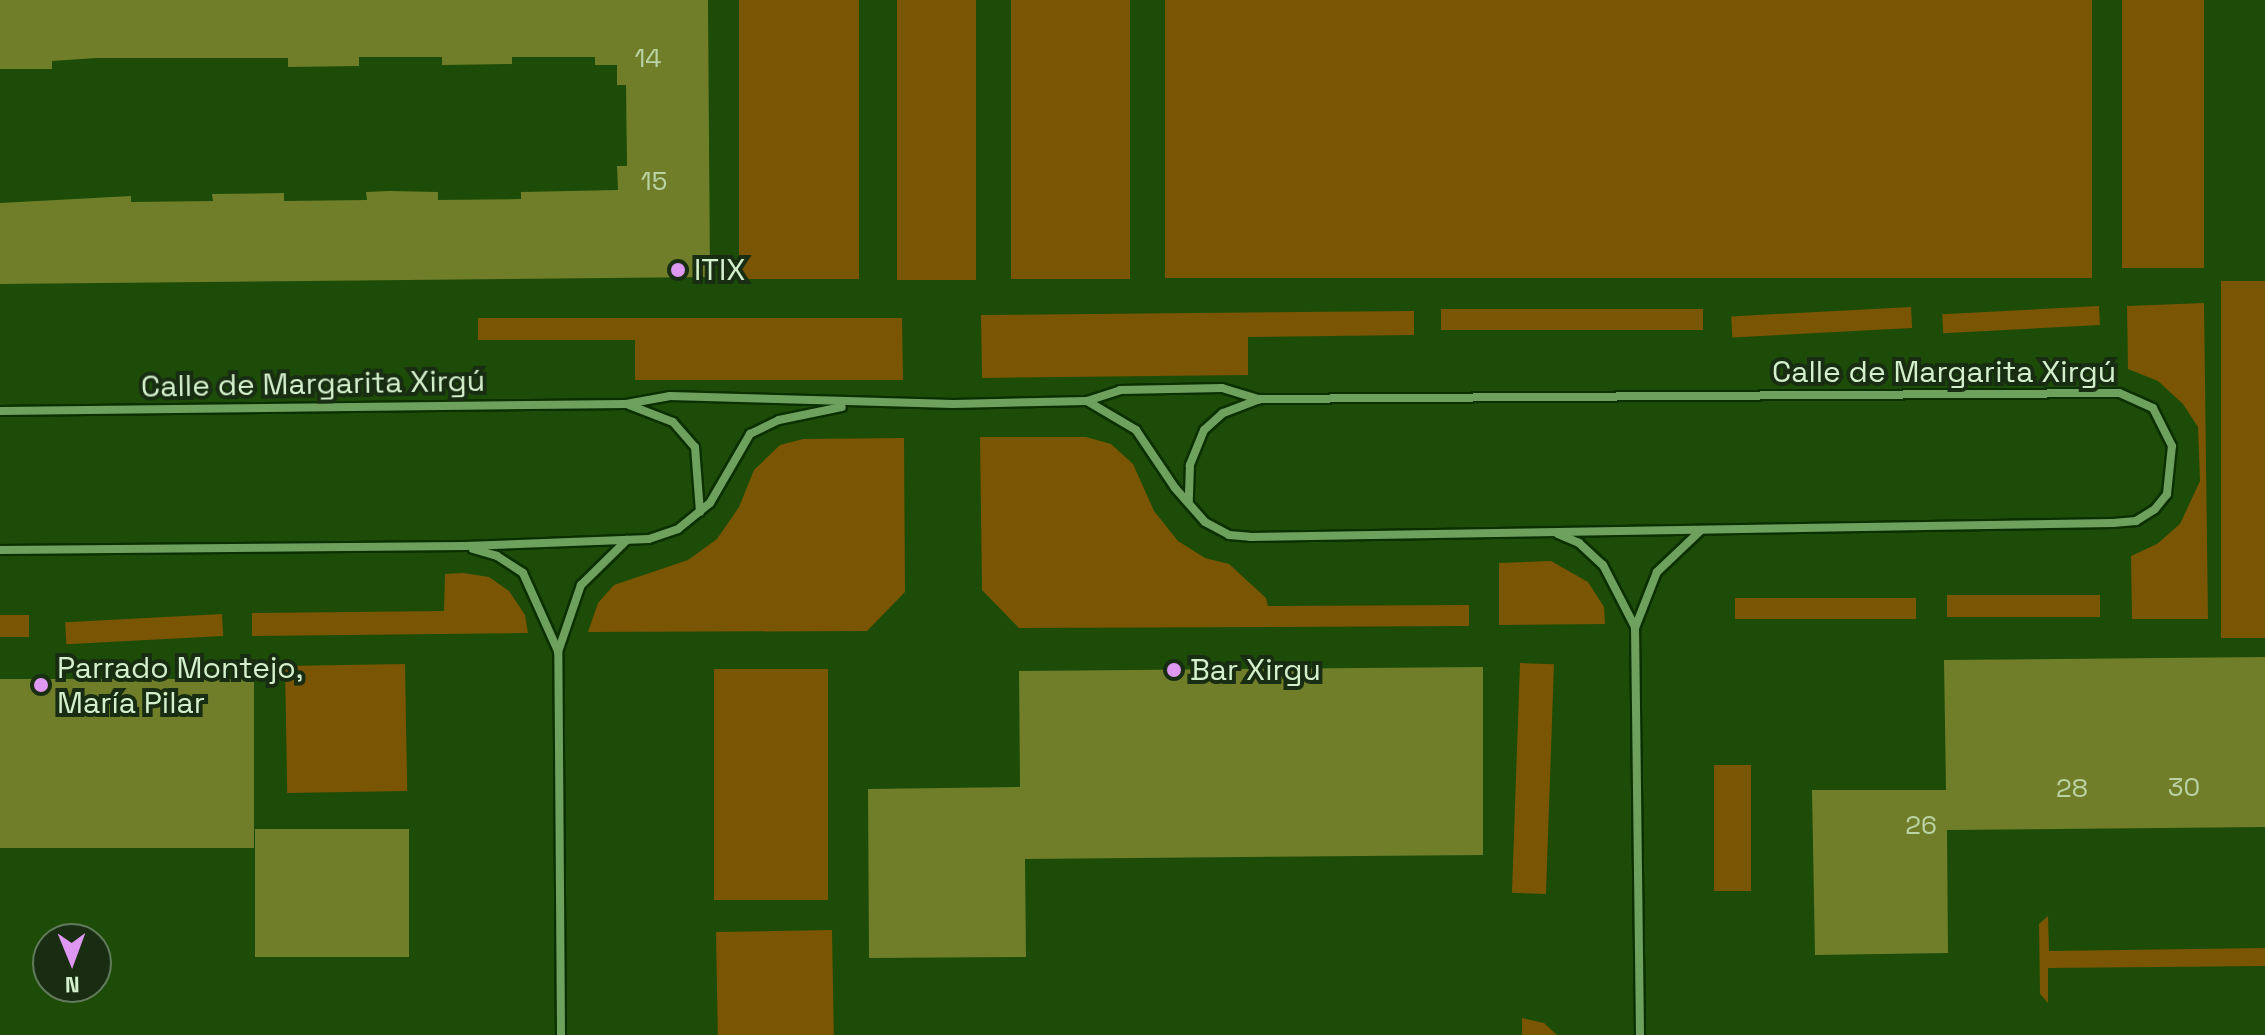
<!DOCTYPE html>
<html>
<head>
<meta charset="utf-8">
<style>
	body { margin:0 }
	#map { position:relative; width:2265px; height:1035px; overflow:hidden; background:#1c4c07; font-family:"Space Grotesk",sans-serif }
	div>[style] { position:absolute }
	.green>* { inset:0; background:#7a5504; transform-origin:0 0 }
	.building>* { inset:0; background:#707e2a; transform-origin:0 0 }
	.roads { filter:drop-shadow(2px 0 #0b3000) drop-shadow(-2px 0 #0b3000) drop-shadow(0 2px #0b3000) drop-shadow(0 -2px #0b3000) }
	.street>* { height:8px; margin:-4px; padding:0 4px; transform-origin:4px; border-radius:4px; background:#6ea15e }
	.dots>* { width:22px; height:22px; translate:-50% -50%; box-sizing:border-box; border:4px solid #182d11; border-radius:50% }
	span { translate:-50% -50%; white-space:nowrap; text-align:center; line-height:1.15; -webkit-text-stroke:8px #182d11; paint-order:stroke }
	.number-label { font-size:26px; color:#bbd3a4 }
	.number-label span { -webkit-text-stroke-width:0 }
	.poi-label { font-size:30px; color:#d4efcc }
	.left { translate:0 -50%; text-align:left }
	.street-label { font-size:30px; color:#d4efcc }
	.north { position:absolute; left:32px; top:923px; width:80px; height:80px; box-sizing:border-box; background:#182d11; border:2px solid #637b5c; border-radius:50%; rotate:179deg; font-size:22px; font-weight:700; line-height:32px; text-align:center; color:#d4efcc }
	.north::after { content:''; display:block; margin:auto; width:28px; height:36px; background:#de98f2; clip-path:polygon(50% 0,100% 100%,50% 72%,0 100%) }
</style>
</head>
<body>
<div id="map">
	<div class="green">
		<i style="left:739px;top:0;width:120px;height:279px"></i>
		<i style="left:897px;top:0;width:79px;height:280px"></i>
		<i style="left:1011px;top:0;width:119px;height:279px"></i>
		<i style="left:1165px;top:0;width:927px;height:278px"></i>
		<i style="left:2122px;top:0;width:82px;height:268px"></i>
		<i style="left:2221px;top:281px;width:44px;height:357px"></i>
		<i style="clip-path:polygon(2204px 303px,2208px 619px,2132px 619px,2131px 556px,2157px 544px,2180px 524px,2200px 481px,2198px 427px,2183px 404px,2158px 381px,2128px 369px,2127px 306px)"></i>
		<i style="left:2099px;top:306px;width:19px;height:157px;rotate:87deg"></i>
		<i style="left:1911px;top:307px;width:21px;height:180px;rotate:87deg"></i>
		<i style="left:1703px;top:309px;width:21px;height:262px;rotate:90deg"></i>
		<i style="clip-path:polygon(1414px 311px,1414px 335px,1248px 337px,1248px 375px,982px 378px,981px 315px)"></i>
		<i style="clip-path:polygon(478px 318px,902px 318px,903px 380px,635px 380px,635px 340px,478px 340px)"></i>
		<i style="clip-path:polygon(980px 437px,1086px 437px,1111px 444px,1133px 464px,1154px 511px,1178px 541px,1205px 558px,1229px 564px,1266px 598px,1268px 606px,1469px 605px,1469px 626px,1019px 628px,982px 590px)"></i>
		<i style="clip-path:polygon(904px 438px,905px 592px,867px 631px,588px 632px,598px 603px,614px 585px,688px 560px,717px 539px,739px 507px,754px 470px,780px 445px,803px 439px)"></i>
		<i style="clip-path:polygon(1551px 561px,1588px 582px,1604px 607px,1605px 624px,1499px 625px,1499px 563px)"></i>
		<i style="clip-path:polygon(463px 573px,489px 577px,509px 591px,525px 615px,528px 633px,252px 636px,252px 613px,444px 611px,445px 574px)"></i>
		<i style="left:2100px;top:595px;width:22px;height:153px;rotate:90deg"></i>
		<i style="left:1916px;top:598px;width:21px;height:181px;rotate:90deg"></i>
		<i style="left:222px;top:614px;width:22px;height:157px;rotate:87deg"></i>
		<i style="left:29px;top:615px;width:22px;height:29px;rotate:90deg"></i>
		<i style="left:1520px;top:663px;width:34px;height:230px;rotate:2deg"></i>
		<i style="left:405px;top:664px;width:127px;height:120px;rotate:89deg"></i>
		<i style="left:714px;top:669px;width:114px;height:231px"></i>
		<i style="left:1714px;top:765px;width:37px;height:126px"></i>
		<i style="clip-path:polygon(2048px 916px,2049px 951px,2265px 948px,2265px 966px,2048px 968px,2048px 1003px,2040px 994px,2039px 924px)"></i>
		<i style="left:832px;top:930px;width:105px;height:116px;rotate:89deg"></i>
		<i style="clip-path:polygon(1522px 1018px,1544px 1023px,1557px 1035px,1522px 1035px)"></i>
	</div>
	<div class="building">
		<i style="clip-path:polygon(0 0,708px 0,710px 277px,0 284px,0 203px,131px 196px,131px 202px,213px 201px,212px 194px,284px 193px,284px 201px,367px 200px,366px 192px,389px 191px,438px 192px,438px 200px,521px 199px,521px 192px,618px 190px,617px 166px,627px 166px,626px 85px,617px 85px,617px 65px,595px 65px,595px 57px,512px 57px,512px 64px,442px 65px,442px 57px,359px 57px,359px 66px,288px 67px,288px 58px,96px 58px,52px 61px,52px 69px,0 69px)"></i>
		<i style="clip-path:polygon(2265px 657px,2265px 827px,1947px 830px,1948px 953px,1815px 955px,1812px 790px,1946px 790px,1944px 660px)"></i>
		<i style="clip-path:polygon(1483px 667px,1483px 855px,1025px 859px,1026px 957px,869px 958px,868px 789px,1020px 787px,1019px 671px)"></i>
		<i style="left:254px;top:679px;width:169px;height:254px;rotate:90deg"></i>
		<i style="left:409px;top:829px;width:128px;height:154px;rotate:90deg"></i>
	</div>
	<div class="roads">
		<div class="street">
			<i style="left:1087px;top:401px;width:57px;rotate:30.6deg"></i>
			<i style="left:1136px;top:430px;width:70px;rotate:56.1deg"></i>
			<i style="left:1175px;top:488px;width:45px;rotate:48.6deg"></i>
			<i style="left:1205px;top:522px;width:27px;rotate:28deg"></i>
			<i style="left:1229px;top:535px;width:21px;rotate:5deg"></i>
			<i style="left:1250px;top:537px;width:863px;rotate:-0.93deg"></i>
			<i style="left:2113px;top:523px;width:23px;rotate:-5deg"></i>
			<i style="left:2136px;top:521px;width:22px;rotate:-32deg"></i>
			<i style="left:2155px;top:509px;width:19px;rotate:-51deg"></i>
			<i style="left:2167px;top:494px;width:48px;rotate:-84.1deg"></i>
			<i style="left:2172px;top:446px;width:42px;rotate:-116.6deg"></i>
			<i style="left:2153px;top:408px;width:37px;rotate:-156deg"></i>
			<i style="left:2119px;top:393px;width:859px;rotate:179.6deg"></i>
			<i style="left:1260px;top:399px;width:40px;rotate:159deg"></i>
			<i style="left:1223px;top:413px;width:25px;rotate:138deg"></i>
			<i style="left:1204px;top:430px;width:38px;rotate:112deg"></i>
			<i style="left:1190px;top:465px;width:38px;rotate:92deg"></i>
			<i style="left:629px;top:405px;width:47px;rotate:21.1deg"></i>
			<i style="left:673px;top:422px;width:33px;rotate:49deg"></i>
			<i style="left:695px;top:447px;width:65px;rotate:85.6deg"></i>
			<i style="left:0;top:411px;width:626px;rotate:-0.64deg"></i>
			<i style="left:626px;top:404px;width:45px;rotate:-10.3deg"></i>
			<i style="left:670px;top:396px;width:283px;rotate:1.6deg"></i>
			<i style="left:953px;top:404px;width:134px;rotate:-1.3deg"></i>
			<i style="left:1087px;top:401px;width:35px;rotate:-18deg"></i>
			<i style="left:1120px;top:390px;width:102px;rotate:-1.1deg"></i>
			<i style="left:1222px;top:388px;width:39px;rotate:17deg"></i>
			<i style="left:1558px;top:534px;width:23px;rotate:23deg"></i>
			<i style="left:1579px;top:543px;width:33px;rotate:43deg"></i>
			<i style="left:1603px;top:565px;width:70px;rotate:62.7deg"></i>
			<i style="left:473px;top:549px;width:25px;rotate:16deg"></i>
			<i style="left:497px;top:556px;width:31px;rotate:33deg"></i>
			<i style="left:523px;top:573px;width:85px;rotate:65.8deg"></i>
			<i style="left:0;top:550px;width:465px;rotate:-0.5deg"></i>
			<i style="left:465px;top:546px;width:184px;rotate:-2.2deg"></i>
			<i style="left:649px;top:539px;width:31px;rotate:-19deg"></i>
			<i style="left:678px;top:529px;width:41px;rotate:-39.1deg"></i>
			<i style="left:710px;top:503px;width:80px;rotate:-59.9deg"></i>
			<i style="left:750px;top:434px;width:32px;rotate:-26deg"></i>
			<i style="left:779px;top:420px;width:64px;rotate:-11.7deg"></i>
			<i style="left:561px;top:1035px;width:383px;rotate:-90.4deg"></i>
			<i style="left:558px;top:652px;width:71px;rotate:-71.1deg"></i>
			<i style="left:581px;top:585px;width:64px;rotate:-44.4deg"></i>
			<i style="left:1640px;top:1035px;width:407px;rotate:-90.7deg"></i>
			<i style="left:1635px;top:628px;width:60px;rotate:-68.6deg"></i>
			<i style="left:1657px;top:572px;width:59px;rotate:-43.6deg"></i>
		</div>
	</div>
	<div class="dots">
		<i style="left:678px;top:270px;background:#de98f2"></i>
		<i style="left:1174px;top:670px;background:#de98f2"></i>
		<i style="left:41px;top:685px;background:#de98f2"></i>
	</div>
	<div class="number-label">
		<span style="left:648px;top:59px">14</span>
		<span style="left:654px;top:182px">15</span>
		<span style="left:2184px;top:788px">30</span>
		<span style="left:2072px;top:789px">28</span>
		<span style="left:1921px;top:826px">26</span>
	</div>
	<div class="poi-label">
		<span class="left" style="left:694px;top:270px">ITIX</span>
		<span class="left" style="left:57px;top:685px">Parrado Montejo,<br>María Pilar</span>
		<span class="left" style="left:1190px;top:670px">Bar Xirgu</span>
	</div>
	<div class="street-label">
		<span style="left:1944px;top:372px">Calle de Margarita Xirgú</span>
		<span style="left:313px;top:384px;rotate:-1deg">Calle de Margarita Xirgú</span>
	</div>
	<div class="north">N</div>
</div>
</body>
</html>
